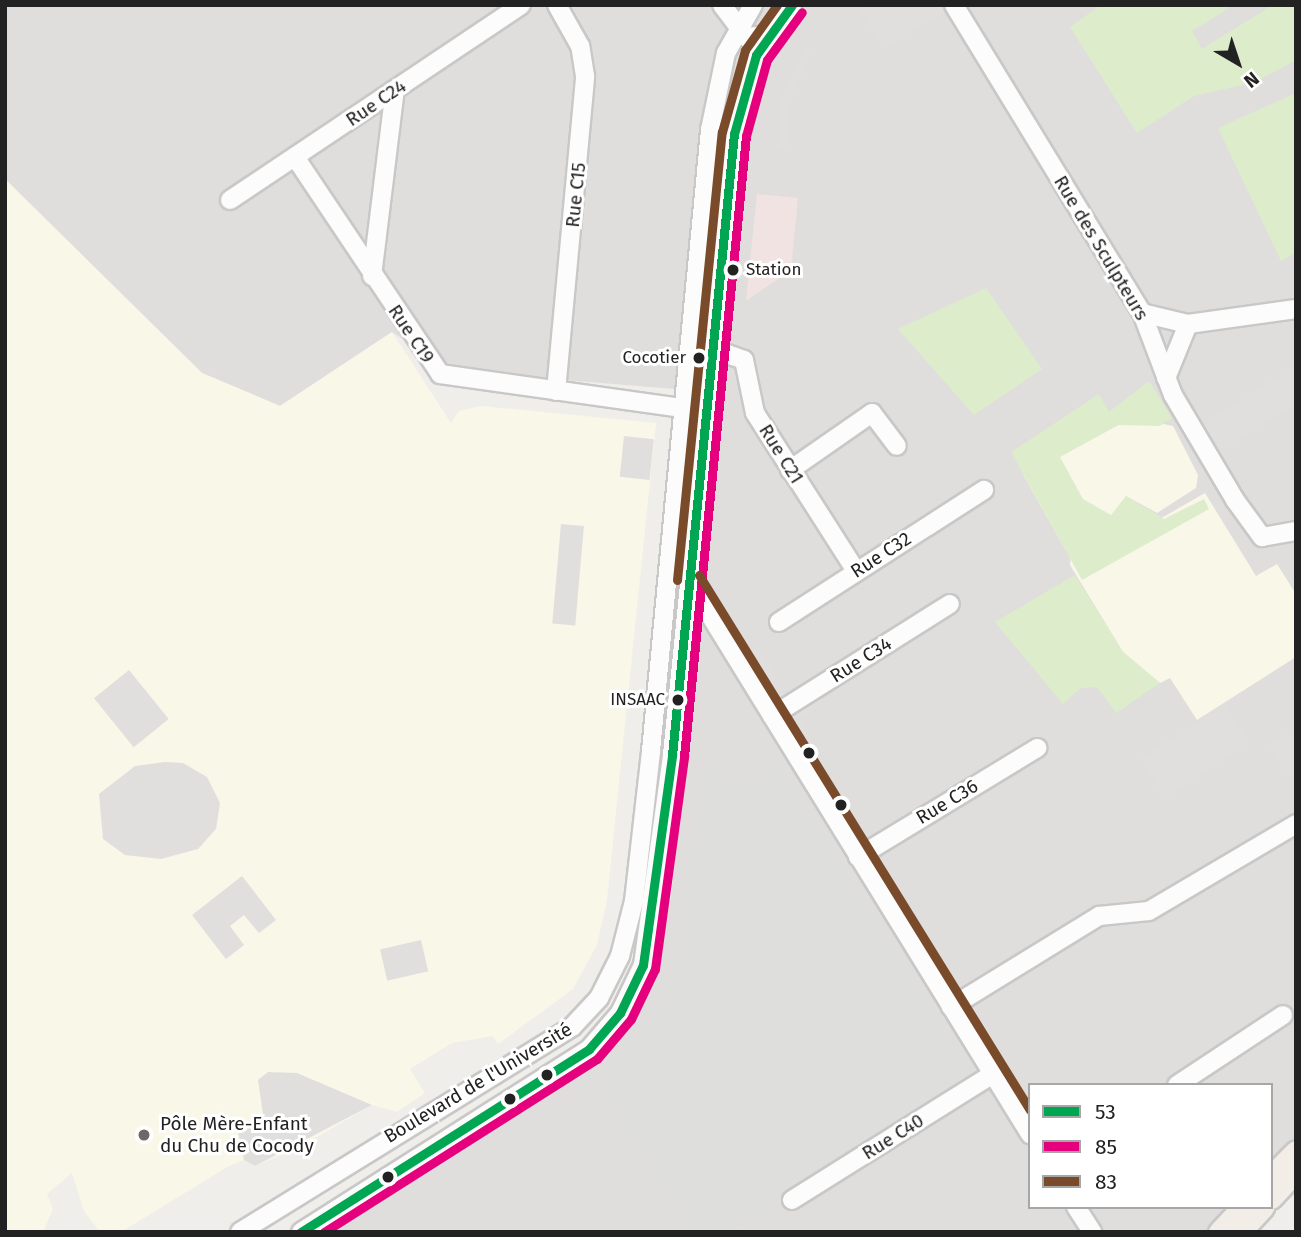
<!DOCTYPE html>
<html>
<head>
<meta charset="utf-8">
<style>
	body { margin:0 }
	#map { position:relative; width:1301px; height:1237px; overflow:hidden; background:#f0eeeb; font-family:"Fira Sans",sans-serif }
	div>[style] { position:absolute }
	.residential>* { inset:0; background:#dfdedc }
	.commercial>* { inset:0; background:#f1e3e1 }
	.education>* { inset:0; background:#f8f7e8 }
	.religious>* { inset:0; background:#dededc }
	.grass>* { inset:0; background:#ddeccb }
	.parking>* { inset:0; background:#e0dfde; transform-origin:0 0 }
	.roads { filter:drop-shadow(2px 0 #c9c8c7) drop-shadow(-2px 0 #c9c8c7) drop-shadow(0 2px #c9c8c7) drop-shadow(0 -2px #c9c8c7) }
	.minor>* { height:18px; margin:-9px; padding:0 9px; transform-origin:9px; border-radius:9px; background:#fdfcfc }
	.major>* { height:21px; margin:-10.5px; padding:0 10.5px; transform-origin:10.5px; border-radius:10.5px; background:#f3ede7 }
	.bus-1>* { height:9px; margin:-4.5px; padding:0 4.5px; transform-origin:4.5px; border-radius:4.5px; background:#00a651 }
	.bus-2>* { height:9px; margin:-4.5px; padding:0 4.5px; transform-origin:4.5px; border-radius:4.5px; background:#e5007d }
	.bus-3>* { height:9px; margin:-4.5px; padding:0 4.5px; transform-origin:4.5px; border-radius:4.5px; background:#7a4b2a }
	.dots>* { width:19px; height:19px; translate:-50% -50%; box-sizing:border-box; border:4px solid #fff; border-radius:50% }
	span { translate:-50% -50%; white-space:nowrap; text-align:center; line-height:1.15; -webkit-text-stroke:6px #fff; paint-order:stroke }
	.bus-label { font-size:17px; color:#222 }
	.left { translate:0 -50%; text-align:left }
	.right { translate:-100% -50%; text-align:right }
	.street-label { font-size:19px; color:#222 }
	.poi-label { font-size:19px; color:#222 }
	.frame { position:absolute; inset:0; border:7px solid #222; pointer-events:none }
	.legend { position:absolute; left:1028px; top:1083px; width:245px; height:126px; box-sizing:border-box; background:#fff; border:2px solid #a7a7a7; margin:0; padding:9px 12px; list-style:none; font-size:21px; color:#222 }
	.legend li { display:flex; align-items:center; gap:14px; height:35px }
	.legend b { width:35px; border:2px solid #a7a7a7 }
	.north { position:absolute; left:1203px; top:28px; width:70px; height:70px; -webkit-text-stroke:5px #fff; paint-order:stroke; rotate:141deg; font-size:19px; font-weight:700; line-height:28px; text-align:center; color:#222 }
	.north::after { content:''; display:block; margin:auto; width:24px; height:32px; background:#222; clip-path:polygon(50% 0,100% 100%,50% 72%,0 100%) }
</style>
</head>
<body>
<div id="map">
	<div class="residential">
		<i style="clip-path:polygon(5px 5px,1296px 5px,1296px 1137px,1271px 1162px,1271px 1085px,1030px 1085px,1030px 1207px,1229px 1207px,1206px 1232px,325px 1232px,577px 1068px,637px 1010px,659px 958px,671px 898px,724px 393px,451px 371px,392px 332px,280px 406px,202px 373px,5px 179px)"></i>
	</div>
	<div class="commercial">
		<i style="clip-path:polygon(757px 194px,798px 198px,791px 270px,746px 301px)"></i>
	</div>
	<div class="education">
		<i style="clip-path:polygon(5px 179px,202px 373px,280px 406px,392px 332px,451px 423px,459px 411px,481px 406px,656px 423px,607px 900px,597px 945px,573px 989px,498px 1044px,493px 1036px,452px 1043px,410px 1069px,425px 1093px,397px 1112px,372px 1105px,298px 1148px,255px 1166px,244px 1160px,229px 1166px,121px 1232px,100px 1232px,84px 1211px,72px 1173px,47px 1194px,53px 1209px,43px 1232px,5px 1232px)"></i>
		<i style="clip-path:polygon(1149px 421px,1173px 426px,1198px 475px,1196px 488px,1157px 513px,1126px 496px,1119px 510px,1065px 549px,1024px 476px,1118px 425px)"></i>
		<i style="clip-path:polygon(1205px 493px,1256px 576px,1277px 564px,1296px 594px,1296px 657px,1197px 720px,1170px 678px,1160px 683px,1123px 652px,1070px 565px,1071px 556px,1132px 535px)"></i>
	</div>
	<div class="religious">
		<i style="clip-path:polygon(778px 762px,974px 1073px,727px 1232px,698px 1232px,594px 1075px,628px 1048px,659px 1011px,680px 954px,701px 777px,716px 765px,735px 791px)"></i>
	</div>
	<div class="grass">
		<i style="clip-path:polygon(1101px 5px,1234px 5px,1192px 31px,1202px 49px,1273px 5px,1296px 5px,1296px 60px,1255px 82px,1194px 96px,1137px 133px,1070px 27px)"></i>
		<i style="clip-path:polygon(1296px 93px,1296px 253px,1281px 261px,1218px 128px)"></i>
		<i style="clip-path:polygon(986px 288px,1042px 369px,974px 415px,898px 329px)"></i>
		<i style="clip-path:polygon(1149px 381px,1172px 418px,1160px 426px,1118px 425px,1060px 457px,1083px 499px,1111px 515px,1126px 496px,1164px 519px,1204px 499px,1209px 509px,1082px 580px,1011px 452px,1099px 394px,1109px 412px)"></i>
		<i style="clip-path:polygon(1075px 575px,1123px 652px,1160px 683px,1116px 713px,1097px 687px,1081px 688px,1063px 704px,995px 622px)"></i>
	</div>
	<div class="parking">
		<i style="clip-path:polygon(863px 5px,941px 5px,945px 11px,884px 49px,859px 8px)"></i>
		<i style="clip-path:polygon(805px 50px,811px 53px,791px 98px,787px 149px,777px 148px,783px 95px)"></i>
		<i style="clip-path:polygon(1296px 366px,1296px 412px,1292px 406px,1218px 452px,1201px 424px)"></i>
		<i style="left:624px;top:436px;width:30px;height:41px;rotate:6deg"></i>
		<i style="left:561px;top:524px;width:23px;height:100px;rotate:5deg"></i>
		<i style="clip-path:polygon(757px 647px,788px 696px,780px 701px,746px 654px)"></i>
		<i style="left:129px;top:670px;width:63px;height:45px;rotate:51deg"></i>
		<i style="clip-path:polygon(814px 697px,819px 705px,799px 718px,816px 744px,808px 750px,786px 716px)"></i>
		<i style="left:1225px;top:704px;width:46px;height:101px;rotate:57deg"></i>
		<i style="clip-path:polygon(1296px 728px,1296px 787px,1269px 745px)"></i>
		<i style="clip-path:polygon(165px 762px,183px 763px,207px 777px,220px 803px,216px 829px,198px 849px,161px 859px,125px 855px,103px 839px,99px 794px,135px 766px)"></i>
		<i style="clip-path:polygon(242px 876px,276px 920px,259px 933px,244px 915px,230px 926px,244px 945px,226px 959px,192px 915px)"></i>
		<i style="left:421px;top:940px;width:32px;height:42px;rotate:77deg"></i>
		<i style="clip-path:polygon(268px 1072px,297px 1073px,372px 1105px,255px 1166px,244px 1160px,237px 1127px,264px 1121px,258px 1080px)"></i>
	</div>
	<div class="roads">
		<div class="minor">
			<i style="left:722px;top:5px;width:40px;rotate:53deg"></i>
			<i style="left:746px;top:37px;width:23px;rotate:-5deg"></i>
			<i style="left:954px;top:5px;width:361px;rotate:58.6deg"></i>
			<i style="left:1142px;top:313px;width:88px;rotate:69.3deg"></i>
			<i style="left:1173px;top:395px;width:122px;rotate:59.4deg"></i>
			<i style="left:1235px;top:500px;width:46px;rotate:53.9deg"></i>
			<i style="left:1262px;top:537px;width:35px;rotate:-10deg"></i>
			<i style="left:295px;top:157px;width:261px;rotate:56.2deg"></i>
			<i style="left:440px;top:374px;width:245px;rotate:8deg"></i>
			<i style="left:230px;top:200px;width:350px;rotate:-33.8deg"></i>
			<i style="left:372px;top:276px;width:187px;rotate:-83deg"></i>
			<i style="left:1142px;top:313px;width:47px;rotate:13.4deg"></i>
			<i style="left:1188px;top:324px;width:109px;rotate:-7.9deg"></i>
			<i style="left:711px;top:348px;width:35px;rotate:20deg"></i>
			<i style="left:744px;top:360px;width:54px;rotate:78.3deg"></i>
			<i style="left:755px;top:413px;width:188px;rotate:57.4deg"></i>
			<i style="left:1166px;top:378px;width:58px;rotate:-67.8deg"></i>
			<i style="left:556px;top:391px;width:316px;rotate:-84.7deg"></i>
			<i style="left:585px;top:76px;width:30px;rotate:-99deg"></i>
			<i style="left:580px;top:46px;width:47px;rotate:-119.3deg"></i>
			<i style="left:790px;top:470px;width:100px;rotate:-34.8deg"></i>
			<i style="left:872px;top:413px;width:41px;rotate:52.9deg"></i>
			<i style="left:689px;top:581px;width:650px;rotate:58.34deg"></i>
			<i style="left:779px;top:622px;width:244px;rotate:-32.8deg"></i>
			<i style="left:772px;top:716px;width:210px;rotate:-32.2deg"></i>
			<i style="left:858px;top:857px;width:210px;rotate:-31.3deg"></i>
			<i style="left:951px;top:1007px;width:174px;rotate:-31.6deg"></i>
			<i style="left:1099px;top:916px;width:50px;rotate:-5.7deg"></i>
			<i style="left:1149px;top:911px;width:171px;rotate:-30.6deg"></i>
			<i style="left:1177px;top:1085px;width:127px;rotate:-33.4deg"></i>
			<i style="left:792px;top:1200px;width:237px;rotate:-32.1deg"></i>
			<i style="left:1076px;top:1207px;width:30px;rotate:57deg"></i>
			<i style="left:240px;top:1232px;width:390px;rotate:-31.7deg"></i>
			<i style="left:572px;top:1027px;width:40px;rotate:-47deg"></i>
			<i style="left:599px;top:998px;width:47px;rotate:-63.4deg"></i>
			<i style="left:620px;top:956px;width:57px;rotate:-75.7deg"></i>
			<i style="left:634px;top:901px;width:151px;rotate:-83.5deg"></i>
			<i style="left:651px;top:751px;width:624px;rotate:-84.57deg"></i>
			<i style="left:710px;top:130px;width:79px;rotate:-78.3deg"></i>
			<i style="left:726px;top:53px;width:55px;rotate:-60.6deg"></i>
			<i style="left:301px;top:1232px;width:341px;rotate:-32.4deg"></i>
			<i style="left:589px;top:1049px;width:48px;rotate:-49.3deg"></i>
			<i style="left:620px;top:1013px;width:53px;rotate:-64.4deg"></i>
			<i style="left:643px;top:965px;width:212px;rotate:-82.1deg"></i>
			<i style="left:672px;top:755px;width:624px;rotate:-84.3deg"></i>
			<i style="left:734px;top:134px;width:82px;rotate:-74.4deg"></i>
			<i style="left:756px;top:55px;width:62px;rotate:-54.2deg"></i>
		</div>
		<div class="major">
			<i style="left:1271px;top:1176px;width:35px;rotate:-45deg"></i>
			<i style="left:1271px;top:1198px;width:37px;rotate:-47deg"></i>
			<i style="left:1219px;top:1232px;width:34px;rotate:-47deg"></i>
			<i style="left:1240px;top:1232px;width:34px;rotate:-47deg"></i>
		</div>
	</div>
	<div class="bus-1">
		<i style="left:301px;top:1232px;width:341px;rotate:-32.4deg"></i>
		<i style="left:589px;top:1049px;width:48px;rotate:-49.3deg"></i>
		<i style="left:620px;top:1013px;width:53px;rotate:-64.4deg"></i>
		<i style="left:643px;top:965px;width:212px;rotate:-82.1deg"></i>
		<i style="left:672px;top:755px;width:624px;rotate:-84.3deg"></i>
		<i style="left:734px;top:134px;width:82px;rotate:-74.4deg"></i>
		<i style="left:756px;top:55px;width:62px;rotate:-54.2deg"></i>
	</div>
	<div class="bus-2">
		<i style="left:324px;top:1232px;width:323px;rotate:-32.4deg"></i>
		<i style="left:597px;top:1059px;width:52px;rotate:-49.6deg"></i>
		<i style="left:631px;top:1019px;width:55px;rotate:-64.4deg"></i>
		<i style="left:655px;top:969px;width:215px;rotate:-82.2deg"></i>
		<i style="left:684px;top:756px;width:623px;rotate:-84.29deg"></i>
		<i style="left:746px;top:136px;width:79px;rotate:-74.6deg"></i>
		<i style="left:767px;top:60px;width:59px;rotate:-53.9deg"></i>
	</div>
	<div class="bus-3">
		<i style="left:699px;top:575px;width:629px;rotate:58.26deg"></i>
		<i style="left:677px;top:580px;width:450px;rotate:-84.3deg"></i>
		<i style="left:722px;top:132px;width:85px;rotate:-74.3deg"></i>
		<i style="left:745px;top:50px;width:55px;rotate:-54.6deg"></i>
	</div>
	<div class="dots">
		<i style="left:733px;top:270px;background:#222"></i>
		<i style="left:699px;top:358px;background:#222"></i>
		<i style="left:678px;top:700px;background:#222"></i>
		<i style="left:809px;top:753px;background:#222"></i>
		<i style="left:841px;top:805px;background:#222"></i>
		<i style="left:547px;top:1075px;background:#222"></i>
		<i style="left:510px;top:1099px;background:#222"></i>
		<i style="left:144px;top:1135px;background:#6a6968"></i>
		<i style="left:388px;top:1177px;background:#222"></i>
	</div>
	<div class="bus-label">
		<span class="left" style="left:746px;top:270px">Station</span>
		<span class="right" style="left:686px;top:358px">Cocotier</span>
		<span class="right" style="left:665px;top:700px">INSAAC</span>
	</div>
	<div class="street-label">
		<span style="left:376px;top:103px;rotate:-34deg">Rue C24</span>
		<span style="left:576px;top:195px;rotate:-84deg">Rue C15</span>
		<span style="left:1101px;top:248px;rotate:59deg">Rue des Sculpteurs</span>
		<span style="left:411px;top:334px;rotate:56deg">Rue C19</span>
		<span style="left:781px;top:454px;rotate:58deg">Rue C21</span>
		<span style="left:881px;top:555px;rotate:-33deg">Rue C32</span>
		<span style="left:861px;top:660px;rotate:-32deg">Rue C34</span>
		<span style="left:947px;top:802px;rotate:-31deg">Rue C36</span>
		<span style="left:478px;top:1083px;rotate:-31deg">Boulevard de l'Université</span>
		<span style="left:893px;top:1137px;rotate:-32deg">Rue C40</span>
	</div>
	<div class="poi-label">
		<span class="left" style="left:160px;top:1135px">Pôle Mère-Enfant<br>du Chu de Cocody</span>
	</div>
	<div class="frame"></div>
	<ul class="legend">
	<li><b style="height:9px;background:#00a651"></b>53</li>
	<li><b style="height:9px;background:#e5007d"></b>85</li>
	<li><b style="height:9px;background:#7a4b2a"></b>83</li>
	</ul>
	<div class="north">N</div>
</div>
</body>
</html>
